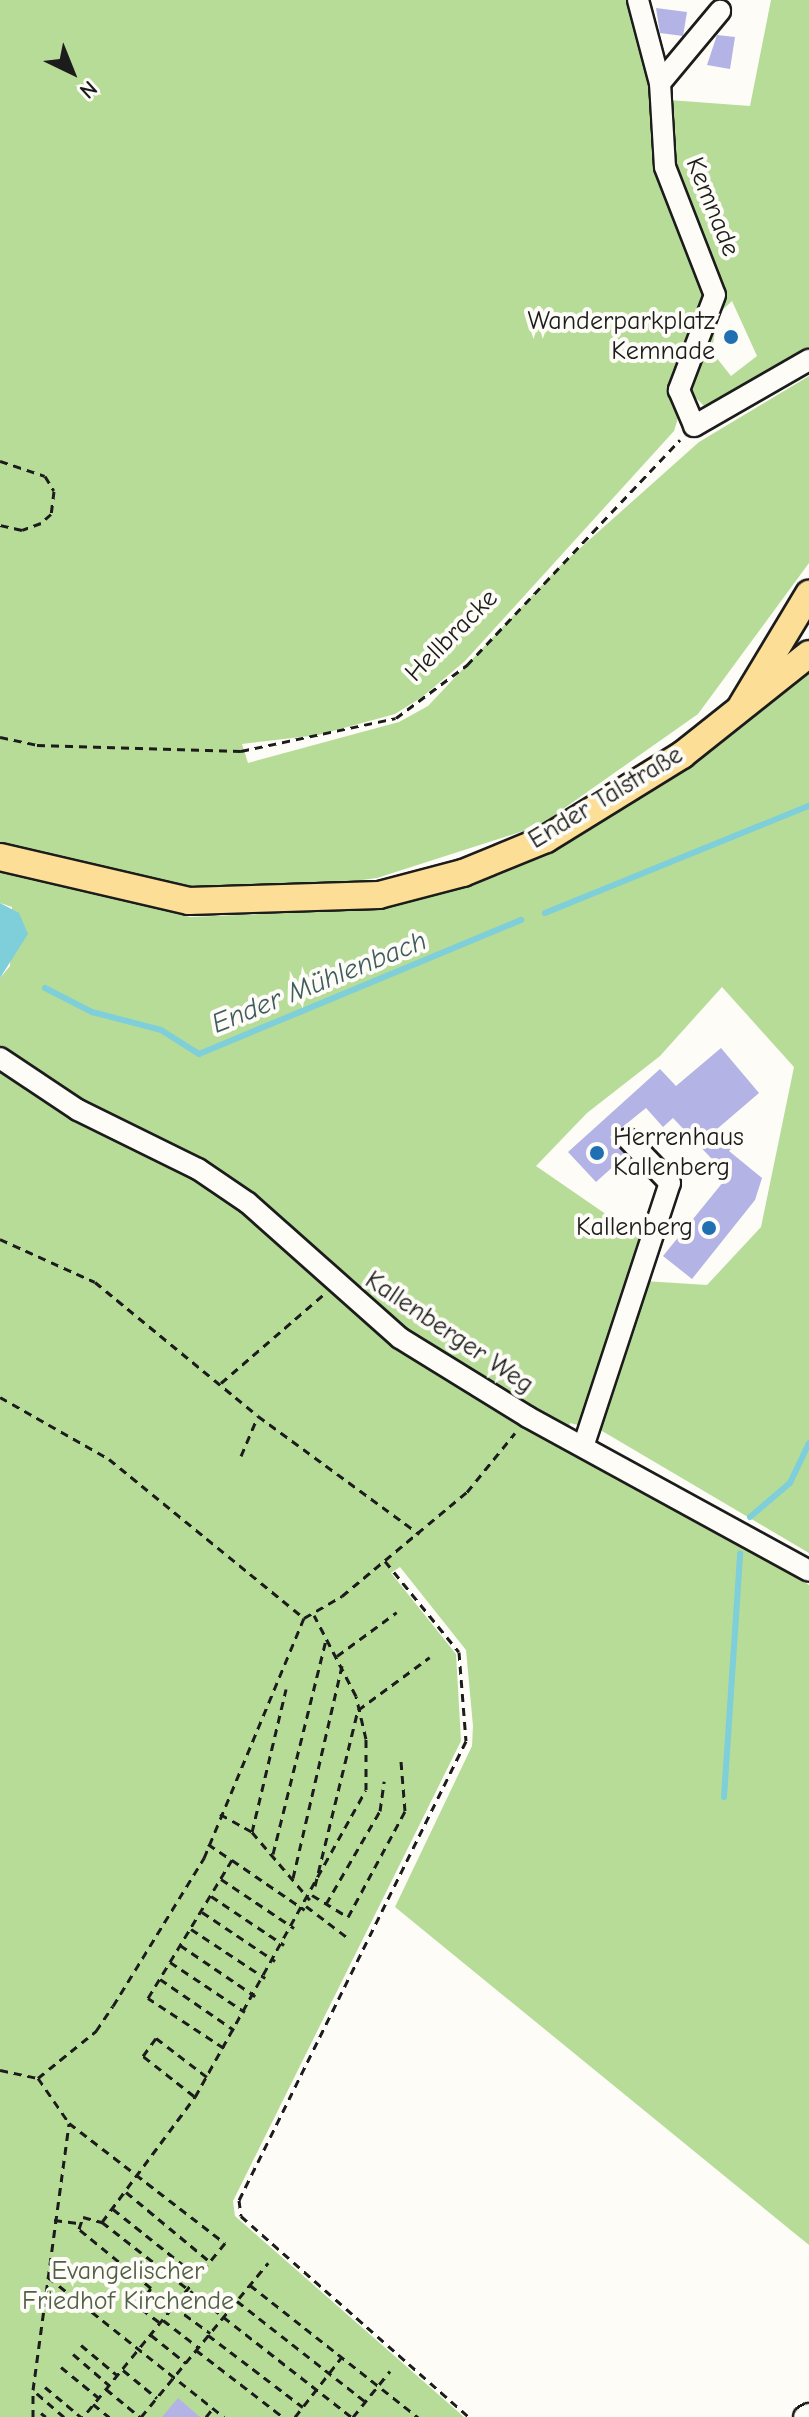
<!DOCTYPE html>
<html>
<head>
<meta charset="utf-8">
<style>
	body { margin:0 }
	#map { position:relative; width:809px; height:2417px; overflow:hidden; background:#fdfcf7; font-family:"Comic Neue",sans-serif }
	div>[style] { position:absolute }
	.green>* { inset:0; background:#b6dc98 }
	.water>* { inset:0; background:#7ecfd9 }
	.stream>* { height:6px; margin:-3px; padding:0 3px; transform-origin:3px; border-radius:3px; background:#7ecfd9 }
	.building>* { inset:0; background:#b3b3e5 }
	.path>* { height:3px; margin-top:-1.5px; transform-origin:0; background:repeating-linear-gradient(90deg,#1c1c1c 0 8px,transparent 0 14px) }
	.roads { filter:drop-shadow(2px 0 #1c1c1c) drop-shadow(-2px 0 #1c1c1c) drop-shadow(0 2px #1c1c1c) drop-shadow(0 -2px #1c1c1c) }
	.minor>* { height:20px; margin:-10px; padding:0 10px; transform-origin:10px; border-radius:10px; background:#fdfcf7 }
	.major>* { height:26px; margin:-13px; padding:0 13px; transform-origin:13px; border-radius:13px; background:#fcde96 }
	.dots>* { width:22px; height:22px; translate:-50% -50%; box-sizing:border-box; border:4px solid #fdfcf7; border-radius:50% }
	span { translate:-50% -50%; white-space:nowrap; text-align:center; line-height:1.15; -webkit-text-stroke:8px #fdfcf7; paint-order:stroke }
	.street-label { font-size:26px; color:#1c1c1c }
	.poi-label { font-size:26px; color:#1c1c1c }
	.right { translate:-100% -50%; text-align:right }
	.left { translate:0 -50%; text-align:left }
	.park-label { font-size:26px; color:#525f47 }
	.water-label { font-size:28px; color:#3e5b5e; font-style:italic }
	.north { position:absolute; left:32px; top:32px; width:80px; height:80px; -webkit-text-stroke:6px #fdfcf7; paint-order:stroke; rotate:137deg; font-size:22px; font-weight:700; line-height:32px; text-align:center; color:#1c1c1c }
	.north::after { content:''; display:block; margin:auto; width:28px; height:36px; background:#1c1c1c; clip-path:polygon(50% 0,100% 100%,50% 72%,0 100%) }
</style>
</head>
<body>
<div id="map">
	<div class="green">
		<i style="clip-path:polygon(evenodd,0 0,637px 0,654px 84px,660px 177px,696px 245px,706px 238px,673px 174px,669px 100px,750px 106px,771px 0,809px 0,809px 349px,705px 407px,687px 389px,674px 431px,465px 661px,422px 697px,395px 714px,318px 735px,242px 744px,248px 763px,399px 722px,428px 706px,560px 566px,699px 442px,809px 376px,809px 563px,698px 714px,539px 826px,377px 878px,286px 890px,190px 890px,0 844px,0 0,732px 301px,757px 356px,731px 376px,712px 352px,717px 315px,732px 301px)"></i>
		<i style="clip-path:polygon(809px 666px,809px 1553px,597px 1428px,644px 1281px,707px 1285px,761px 1227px,794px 1067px,722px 987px,660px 1056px,587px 1113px,536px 1166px,639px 1237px,582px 1426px,570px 1423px,565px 1448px,809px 1585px,809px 2245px,395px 1907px,472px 1746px,473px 1726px,466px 1650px,400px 1567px,391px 1573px,456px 1654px,461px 1741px,233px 2201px,235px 2216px,464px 2417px,0 2417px,0 978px,10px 966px,12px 907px,0 903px,0 867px,190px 917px,383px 909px,551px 853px,687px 768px)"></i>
	</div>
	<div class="water">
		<i style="clip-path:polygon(0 903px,19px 913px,28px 934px,0 978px)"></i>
	</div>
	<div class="stream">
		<i style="left:545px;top:913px;width:285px;rotate:-22.1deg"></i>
		<i style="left:45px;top:988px;width:53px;rotate:27.1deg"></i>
		<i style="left:92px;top:1012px;width:71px;rotate:14.6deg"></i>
		<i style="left:161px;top:1030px;width:45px;rotate:32.3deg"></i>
		<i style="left:199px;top:1054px;width:349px;rotate:-22.6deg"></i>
		<i style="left:750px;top:1517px;width:52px;rotate:-40.4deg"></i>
		<i style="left:790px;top:1483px;width:44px;rotate:-64.6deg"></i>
		<i style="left:724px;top:1797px;width:244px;rotate:-86.2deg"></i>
	</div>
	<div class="building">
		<i style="clip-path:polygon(656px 8px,687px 12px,683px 36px,660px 33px)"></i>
		<i style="clip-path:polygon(717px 35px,735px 37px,730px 69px,707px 65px)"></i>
		<i style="clip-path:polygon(721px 1048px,759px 1093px,717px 1129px,734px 1146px,729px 1151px,762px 1178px,755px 1200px,692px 1279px,663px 1256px,728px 1176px,673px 1118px,663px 1127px,646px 1108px,610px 1137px,626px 1155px,596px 1182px,568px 1152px,660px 1069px,676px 1086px)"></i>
		<i style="clip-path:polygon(178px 2398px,200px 2417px,162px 2417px)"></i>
	</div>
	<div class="path">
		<i style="left:0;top:461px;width:47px;rotate:18.4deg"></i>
		<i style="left:45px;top:476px;width:17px;rotate:59deg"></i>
		<i style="left:54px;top:491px;width:23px;rotate:97deg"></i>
		<i style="left:51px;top:514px;width:13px;rotate:138deg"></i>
		<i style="left:41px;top:523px;width:20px;rotate:160deg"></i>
		<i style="left:22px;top:530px;width:23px;rotate:-167deg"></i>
		<i style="left:0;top:737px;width:38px;rotate:12deg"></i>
		<i style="left:37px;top:745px;width:204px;rotate:1.7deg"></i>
		<i style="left:241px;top:751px;width:158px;rotate:-12deg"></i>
		<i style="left:396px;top:718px;width:89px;rotate:-36.7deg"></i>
		<i style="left:467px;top:665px;width:310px;rotate:-46.6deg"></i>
		<i style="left:0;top:1239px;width:104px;rotate:24.4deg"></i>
		<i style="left:95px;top:1282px;width:211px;rotate:39.4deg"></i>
		<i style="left:258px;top:1416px;width:200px;rotate:36.2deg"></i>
		<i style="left:221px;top:1383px;width:136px;rotate:-40.8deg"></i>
		<i style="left:0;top:1397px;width:125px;rotate:29.6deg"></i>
		<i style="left:109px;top:1459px;width:252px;rotate:39.2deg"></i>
		<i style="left:304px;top:1618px;width:44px;rotate:-30.1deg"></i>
		<i style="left:342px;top:1596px;width:163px;rotate:-39.8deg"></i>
		<i style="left:467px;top:1492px;width:76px;rotate:-50.9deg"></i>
		<i style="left:241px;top:1456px;width:43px;rotate:-67deg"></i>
		<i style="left:385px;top:1561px;width:117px;rotate:50.9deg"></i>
		<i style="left:459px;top:1652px;width:89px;rotate:85.5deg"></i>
		<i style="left:466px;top:1741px;width:512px;rotate:116.31deg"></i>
		<i style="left:239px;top:2200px;width:16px;rotate:83deg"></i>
		<i style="left:241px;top:2216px;width:304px;rotate:41.4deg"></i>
		<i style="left:337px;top:1656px;width:74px;rotate:-36.3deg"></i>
		<i style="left:220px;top:1814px;width:37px;rotate:29deg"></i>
		<i style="left:252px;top:1832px;width:89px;rotate:49.5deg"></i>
		<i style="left:252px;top:1832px;width:147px;rotate:-76.6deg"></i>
		<i style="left:208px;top:1844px;width:29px;rotate:34deg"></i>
		<i style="left:273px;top:1854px;width:220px;rotate:-76.1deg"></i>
		<i style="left:293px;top:1878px;width:218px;rotate:-77deg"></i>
		<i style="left:221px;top:1879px;width:88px;rotate:33.9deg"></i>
		<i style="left:315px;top:1886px;width:181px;rotate:-76.3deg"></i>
		<i style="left:358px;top:1710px;width:89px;rotate:-36.4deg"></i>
		<i style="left:312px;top:1895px;width:42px;rotate:31.4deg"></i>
		<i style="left:348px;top:1917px;width:120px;rotate:-61.7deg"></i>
		<i style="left:405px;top:1811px;width:50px;rotate:-94.6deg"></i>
		<i style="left:211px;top:1896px;width:88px;rotate:33.9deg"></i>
		<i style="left:326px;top:1904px;width:108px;rotate:-59.9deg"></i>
		<i style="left:380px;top:1811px;width:30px;rotate:-82deg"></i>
		<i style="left:306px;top:1906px;width:53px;rotate:37.3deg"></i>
		<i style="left:202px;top:1912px;width:88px;rotate:33.9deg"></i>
		<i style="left:191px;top:1929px;width:89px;rotate:33.5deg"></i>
		<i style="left:180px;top:1945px;width:91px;rotate:34.2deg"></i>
		<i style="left:170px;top:1962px;width:90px;rotate:33.7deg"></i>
		<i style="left:160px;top:1979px;width:90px;rotate:34.6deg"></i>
		<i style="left:224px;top:2048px;width:91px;rotate:-146.7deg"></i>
		<i style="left:148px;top:1998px;width:162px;rotate:-58.7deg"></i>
		<i style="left:232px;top:1860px;width:88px;rotate:34.4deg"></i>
		<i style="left:0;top:2070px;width:39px;rotate:12deg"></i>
		<i style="left:38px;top:2078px;width:75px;rotate:-39deg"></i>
		<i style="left:96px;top:2031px;width:30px;rotate:-56deg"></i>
		<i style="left:113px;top:2006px;width:174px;rotate:-58.4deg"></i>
		<i style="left:204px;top:1858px;width:260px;rotate:-67.4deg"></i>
		<i style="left:38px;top:2078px;width:55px;rotate:55.4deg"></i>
		<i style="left:194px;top:2096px;width:65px;rotate:-141.9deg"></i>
		<i style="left:143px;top:2056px;width:22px;rotate:-54deg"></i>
		<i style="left:156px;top:2038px;width:64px;rotate:37.4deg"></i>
		<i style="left:126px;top:2192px;width:108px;rotate:39.7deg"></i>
		<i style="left:113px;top:2209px;width:107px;rotate:38.6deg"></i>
		<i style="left:54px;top:2220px;width:24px;rotate:7deg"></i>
		<i style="left:102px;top:2222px;width:156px;rotate:-53.4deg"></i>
		<i style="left:195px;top:2097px;width:351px;rotate:-60.9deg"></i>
		<i style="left:366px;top:1790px;width:51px;rotate:-90deg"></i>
		<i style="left:366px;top:1739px;width:44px;rotate:-103.1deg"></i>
		<i style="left:356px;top:1696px;width:91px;rotate:-117.4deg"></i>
		<i style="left:48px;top:2277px;width:225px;rotate:38.5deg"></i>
		<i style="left:250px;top:2285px;width:214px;rotate:38.2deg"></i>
		<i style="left:237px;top:2301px;width:164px;rotate:38.1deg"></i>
		<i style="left:173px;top:2306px;width:46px;rotate:36.1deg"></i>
		<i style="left:163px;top:2320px;width:44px;rotate:37.6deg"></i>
		<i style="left:159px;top:2322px;width:25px;rotate:-143deg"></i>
		<i style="left:139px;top:2307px;width:22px;rotate:-58deg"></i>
		<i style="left:151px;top:2288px;width:93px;rotate:-140.7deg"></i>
		<i style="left:79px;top:2229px;width:13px;rotate:-72deg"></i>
		<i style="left:83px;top:2217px;width:20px;rotate:15deg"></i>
		<i style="left:102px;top:2222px;width:317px;rotate:38deg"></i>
		<i style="left:151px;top:2335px;width:45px;rotate:38.7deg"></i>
		<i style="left:208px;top:2335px;width:119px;rotate:37.2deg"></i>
		<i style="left:81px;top:2345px;width:47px;rotate:39.8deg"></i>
		<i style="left:196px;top:2350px;width:110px;rotate:37.6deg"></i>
		<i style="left:73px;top:2354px;width:48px;rotate:40.7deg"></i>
		<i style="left:61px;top:2367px;width:49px;rotate:39.2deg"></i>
		<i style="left:123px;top:2370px;width:44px;rotate:39.5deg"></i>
		<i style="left:45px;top:2387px;width:47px;rotate:39.8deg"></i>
		<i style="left:106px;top:2389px;width:44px;rotate:39.5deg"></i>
		<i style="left:93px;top:2404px;width:21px;rotate:39deg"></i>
		<i style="left:41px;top:2413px;width:6px;rotate:39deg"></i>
		<i style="left:33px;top:2417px;width:27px;rotate:-90deg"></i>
		<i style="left:64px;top:2417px;width:41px;rotate:-138.9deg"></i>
		<i style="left:33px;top:2390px;width:269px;rotate:-82.3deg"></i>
		<i style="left:69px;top:2123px;width:197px;rotate:37.6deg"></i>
		<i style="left:225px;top:2243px;width:225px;rotate:129.2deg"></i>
		<i style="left:141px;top:2417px;width:200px;rotate:-50.5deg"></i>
		<i style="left:206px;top:2417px;width:11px;rotate:-52deg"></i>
		<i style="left:295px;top:2417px;width:75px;rotate:-52.1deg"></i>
		<i style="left:353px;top:2417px;width:59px;rotate:-51.2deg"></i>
	</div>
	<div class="roads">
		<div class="minor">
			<i style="left:638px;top:0;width:86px;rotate:75.2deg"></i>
			<i style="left:660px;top:83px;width:84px;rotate:86.6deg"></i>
			<i style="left:665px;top:167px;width:137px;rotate:68.7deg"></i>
			<i style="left:715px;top:295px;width:102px;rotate:110.8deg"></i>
			<i style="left:679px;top:390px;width:39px;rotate:67deg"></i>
			<i style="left:694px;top:426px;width:133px;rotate:-29.9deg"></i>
			<i style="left:660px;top:83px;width:94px;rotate:-50.2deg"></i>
			<i style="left:0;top:1058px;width:94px;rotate:33.7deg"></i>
			<i style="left:78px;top:1110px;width:134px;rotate:26.2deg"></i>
			<i style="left:198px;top:1169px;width:60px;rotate:34.2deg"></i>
			<i style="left:248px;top:1203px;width:203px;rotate:41.6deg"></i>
			<i style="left:400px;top:1338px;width:150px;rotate:31.7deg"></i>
			<i style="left:528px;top:1417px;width:320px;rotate:28.7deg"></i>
			<i style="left:584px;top:1444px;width:275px;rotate:-71.8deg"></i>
			<i style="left:670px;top:1183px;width:61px;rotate:-133.7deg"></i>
			<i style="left:804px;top:2417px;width:6px;rotate:-31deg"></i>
		</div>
		<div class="major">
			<i style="left:742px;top:705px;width:130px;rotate:-58.9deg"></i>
			<i style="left:0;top:857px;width:194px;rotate:13.1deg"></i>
			<i style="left:189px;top:901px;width:190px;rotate:-1.8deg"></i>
			<i style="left:379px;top:895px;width:87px;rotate:-14.7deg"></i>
			<i style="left:463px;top:873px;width:90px;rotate:-22.3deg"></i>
			<i style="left:546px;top:839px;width:160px;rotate:-31.7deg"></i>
			<i style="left:682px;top:755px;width:162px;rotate:-38.5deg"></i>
		</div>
	</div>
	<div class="dots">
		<i style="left:731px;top:337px;background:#1f6fb2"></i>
		<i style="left:597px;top:1153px;background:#1f6fb2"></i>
		<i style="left:709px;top:1228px;background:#1f6fb2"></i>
	</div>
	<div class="street-label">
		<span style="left:712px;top:207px;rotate:68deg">Kemnade</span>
		<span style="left:452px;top:636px;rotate:-45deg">Hellbracke</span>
		<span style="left:606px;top:798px;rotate:-31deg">Ender Talstraße</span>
		<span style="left:449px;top:1333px;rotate:34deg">Kallenberger Weg</span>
	</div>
	<div class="poi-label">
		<span class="right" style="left:715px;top:337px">Wanderparkplatz<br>Kemnade</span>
		<span class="left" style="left:613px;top:1153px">Herrenhaus<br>Kallenberg</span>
		<span class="right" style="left:693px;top:1228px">Kallenberg</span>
	</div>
	<div class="park-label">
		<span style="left:128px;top:2287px">Evangelischer<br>Friedhof Kirchende</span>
	</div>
	<div class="water-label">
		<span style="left:319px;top:982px;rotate:-22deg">Ender Mühlenbach</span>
	</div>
	<div class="north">N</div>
</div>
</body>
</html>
